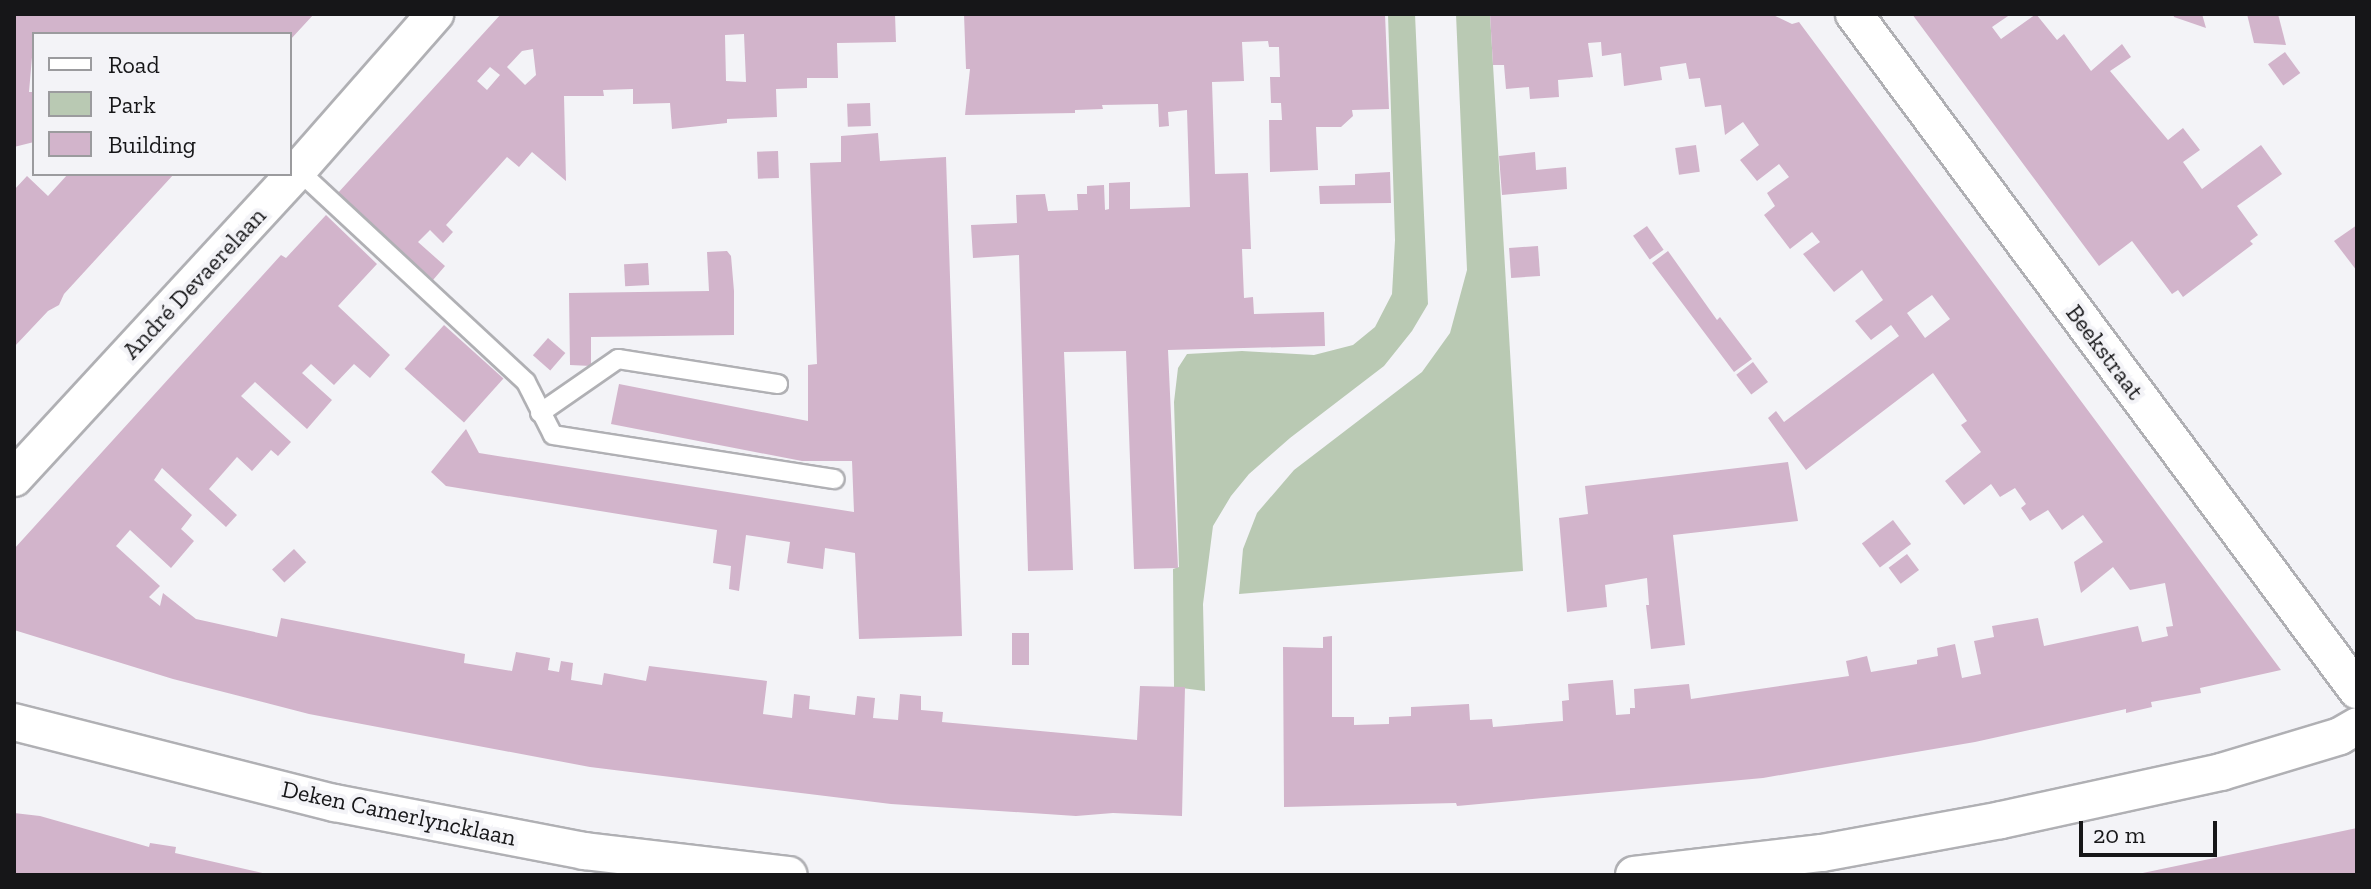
<!DOCTYPE html>
<html>
<head>
<meta charset="utf-8">
<style>
	body { margin:0 }
	#map { position:relative; width:2371px; height:889px; overflow:hidden; background:#f3f3f7; font-family:"Zilla Slab",serif }
	div>[style] { position:absolute }
	.green>* { inset:0; background:#b9c9b3 }
	.building>* { inset:0; background:#d2b4cb; transform-origin:0 0 }
	.roads { filter:drop-shadow(2px 0 #b0b0b4) drop-shadow(-2px 0 #b0b0b4) drop-shadow(0 2px #b0b0b4) drop-shadow(0 -2px #b0b0b4) }
	.lane>* { height:18px; margin:-9px; padding:0 9px; transform-origin:9px; border-radius:9px; background:#fff }
	.street>* { height:36px; margin:-18px; padding:0 18px; transform-origin:18px; border-radius:18px; background:#fff }
	span { translate:-50% -50%; white-space:nowrap; text-align:center; line-height:1.15; -webkit-text-stroke:8px #f3f3f7; paint-order:stroke }
	.street-label { font-size:24px; color:#161618 }
	.frame { position:absolute; inset:0; border:16px solid #161618; pointer-events:none }
	.legend { position:absolute; left:32px; top:32px; width:260px; height:144px; box-sizing:border-box; background:#f3f3f7; border:2px solid #9b9b9e; margin:0; padding:10px 14px; list-style:none; font-size:24px; color:#161618 }
	.legend li { display:flex; align-items:center; gap:16px; height:40px }
	.legend b { width:40px; border:2px solid #9b9b9e }
	.scale { position:absolute; left:2079px; top:821px; width:138px; height:36px; box-sizing:border-box; border:4px solid #161618; border-top:0; padding-left:10px; font-size:24px; line-height:28px; white-space:nowrap; color:#161618; -webkit-text-stroke:6px #f3f3f7; paint-order:stroke }
</style>
</head>
<body>
<div id="map">
	<div class="green">
		<i style="clip-path:polygon(1388px 14px,1415px 14px,1428px 304px,1412px 331px,1384px 366px,1290px 438px,1249px 474px,1231px 496px,1213px 526px,1203px 604px,1205px 691px,1174px 687px,1173px 569px,1179px 567px,1174px 402px,1178px 368px,1187px 354px,1242px 351px,1314px 355px,1353px 345px,1375px 327px,1392px 294px,1395px 240px)"></i>
		<i style="clip-path:polygon(1456px 14px,1490px 14px,1523px 571px,1239px 594px,1243px 549px,1257px 513px,1294px 470px,1422px 372px,1450px 333px,1467px 270px)"></i>
	</div>
	<div class="building">
		<i style="clip-path:polygon(14px 14px,314px 14px,290px 40px,290px 34px,34px 34px,29px 92px,34px 92px,34px 142px,14px 147px)"></i>
		<i style="clip-path:polygon(evenodd,501px 14px,895px 14px,896px 42px,837px 43px,838px 78px,807px 78px,807px 88px,776px 89px,777px 117px,727px 119px,727px 123px,672px 129px,670px 103px,633px 104px,633px 89px,603px 90px,604px 96px,564px 96px,566px 181px,532px 152px,519px 167px,507px 157px,446px 225px,453px 232px,443px 243px,430px 230px,418px 242px,445px 266px,433px 280px,337px 194px,501px 14px,744px 34px,746px 82px,726px 81px,725px 35px,744px 34px,501px 14px,533px 49px,536px 75px,525px 85px,507px 67px,522px 51px,533px 49px,501px 14px,490px 67px,500px 75px,487px 90px,477px 81px,490px 67px)"></i>
		<i style="clip-path:polygon(964px 14px,1385px 14px,1389px 109px,1352px 110px,1353px 116px,1341px 127px,1316px 127px,1318px 170px,1270px 172px,1269px 120px,1282px 120px,1281px 103px,1271px 103px,1270px 77px,1280px 77px,1279px 47px,1269px 47px,1268px 41px,1242px 42px,1244px 81px,1212px 82px,1215px 174px,1248px 173px,1251px 249px,1242px 249px,1244px 298px,1253px 297px,1254px 314px,1324px 312px,1325px 346px,1168px 350px,1178px 568px,1134px 569px,1126px 351px,1064px 352px,1073px 570px,1028px 571px,1019px 255px,973px 258px,971px 225px,1017px 223px,1016px 195px,1045px 194px,1048px 211px,1078px 210px,1077px 194px,1087px 194px,1087px 186px,1104px 185px,1105px 210px,1109px 209px,1109px 183px,1130px 182px,1130px 209px,1190px 207px,1187px 110px,1168px 112px,1169px 126px,1159px 127px,1158px 104px,1102px 105px,1103px 109px,1075px 110px,1075px 113px,965px 115px,970px 69px,966px 69px)"></i>
		<i style="clip-path:polygon(evenodd,1490px 14px,1771px 14px,1792px 24px,1799px 22px,2281px 670px,2200px 688px,2201px 693px,2151px 702px,2152px 707px,2126px 713px,2126px 709px,1975px 742px,1763px 778px,1457px 806px,1456px 803px,1284px 807px,1283px 647px,1323px 648px,1323px 637px,1332px 636px,1332px 717px,1354px 717px,1354px 725px,1389px 724px,1389px 717px,1411px 716px,1411px 707px,1469px 704px,1470px 720px,1492px 719px,1493px 727px,1563px 721px,1562px 701px,1569px 700px,1568px 684px,1613px 680px,1616px 715px,1630px 714px,1630px 708px,1635px 708px,1634px 689px,1689px 684px,1691px 699px,1849px 676px,1846px 661px,1867px 656px,1871px 672px,1917px 664px,1917px 660px,1938px 656px,1937px 648px,1955px 644px,1962px 678px,1981px 674px,1974px 641px,1994px 637px,1992px 626px,2038px 618px,2044px 646px,2138px 626px,2142px 642px,2168px 636px,2166px 627px,2173px 626px,2165px 583px,2130px 590px,2113px 567px,2081px 593px,2074px 562px,2103px 542px,2083px 515px,2062px 530px,2048px 510px,2030px 521px,2021px 508px,2026px 504px,2015px 488px,2000px 497px,1991px 484px,1964px 505px,1945px 481px,1981px 452px,1961px 425px,1967px 421px,1933px 373px,1806px 470px,1768px 418px,1776px 411px,1784px 422px,1899px 336px,1891px 325px,1871px 340px,1855px 321px,1883px 300px,1866px 276px,1862px 270px,1834px 292px,1803px 254px,1820px 242px,1812px 232px,1790px 249px,1764px 215px,1775px 206px,1767px 193px,1789px 177px,1779px 164px,1757px 181px,1740px 160px,1759px 145px,1743px 122px,1725px 135px,1721px 105px,1705px 107px,1700px 78px,1689px 79px,1686px 63px,1660px 67px,1662px 80px,1624px 86px,1621px 53px,1602px 56px,1601px 42px,1588px 43px,1593px 77px,1558px 80px,1559px 97px,1530px 99px,1529px 87px,1506px 89px,1504px 65px,1493px 65px,1490px 14px,1932px 295px,1950px 319px,1925px 338px,1907px 313px,1932px 295px)"></i>
		<i style="clip-path:polygon(1912px 14px,2011px 14px,1992px 27px,2001px 39px,2036px 14px,2057px 40px,2064px 34px,2091px 71px,2122px 44px,2131px 57px,2110px 71px,2168px 140px,2183px 128px,2200px 150px,2183px 162px,2202px 189px,2261px 145px,2282px 174px,2237px 206px,2258px 235px,2250px 241px,2253px 244px,2183px 297px,2178px 290px,2172px 294px,2132px 241px,2099px 266px)"></i>
		<i style="clip-path:polygon(2173px 14px,2202px 14px,2206px 28px,2174px 17px)"></i>
		<i style="clip-path:polygon(2247px 14px,2278px 14px,2286px 45px,2254px 43px)"></i>
		<i style="left:2285px;top:52px;width:26px;height:21px;rotate:54deg"></i>
		<i style="left:870px;top:103px;width:23px;height:23px;rotate:88deg"></i>
		<i style="clip-path:polygon(878px 133px,880px 161px,946px 157px,962px 636px,859px 639px,855px 553px,825px 548px,823px 569px,787px 563px,790px 542px,746px 535px,739px 591px,729px 589px,731px 566px,713px 563px,717px 530px,446px 486px,431px 472px,466px 429px,479px 453px,854px 512px,852px 461px,802px 461px,611px 424px,619px 384px,808px 421px,808px 365px,817px 364px,810px 163px,841px 162px,841px 136px)"></i>
		<i style="left:1696px;top:145px;width:27px;height:21px;rotate:82deg"></i>
		<i style="left:778px;top:151px;width:27px;height:21px;rotate:88deg"></i>
		<i style="clip-path:polygon(1535px 152px,1536px 170px,1566px 167px,1567px 189px,1502px 195px,1499px 156px)"></i>
		<i style="clip-path:polygon(1390px 172px,1391px 203px,1320px 204px,1319px 186px,1355px 185px,1355px 174px)"></i>
		<i style="clip-path:polygon(68px 174px,174px 174px,64px 294px,59px 305px,48px 311px,14px 347px,14px 190px,27px 176px,48px 196px)"></i>
		<i style="clip-path:polygon(326px 215px,377px 264px,338px 306px,390px 355px,370px 378px,354px 364px,334px 385px,311px 364px,302px 373px,332px 400px,307px 429px,255px 382px,241px 396px,291px 442px,278px 456px,271px 450px,252px 471px,237px 457px,209px 489px,237px 515px,226px 527px,162px 468px,154px 480px,192px 515px,181px 529px,194px 541px,171px 568px,130px 530px,116px 546px,160px 586px,149px 597px,160px 606px,163px 593px,196px 619px,277px 637px,281px 618px,465px 654px,464px 663px,512px 671px,516px 652px,550px 658px,548px 670px,559px 672px,561px 661px,573px 663px,571px 680px,602px 685px,604px 673px,646px 681px,649px 666px,767px 681px,763px 714px,792px 718px,794px 694px,810px 696px,809px 709px,855px 715px,857px 696px,875px 698px,873px 718px,898px 720px,900px 694px,921px 696px,921px 710px,943px 712px,942px 722px,1137px 740px,1140px 686px,1185px 687px,1182px 816px,1113px 813px,1076px 816px,891px 804px,590px 767px,309px 714px,173px 679px,14px 630px,14px 549px,281px 255px,286px 258px)"></i>
		<i style="clip-path:polygon(2357px 225px,2357px 271px,2334px 241px)"></i>
		<i style="left:1647px;top:226px;width:29px;height:17px;rotate:55deg"></i>
		<i style="left:1538px;top:246px;width:30px;height:29px;rotate:86deg"></i>
		<i style="clip-path:polygon(727px 251px,731px 256px,734px 291px,734px 335px,591px 337px,591px 366px,570px 365px,569px 293px,709px 291px,707px 252px)"></i>
		<i style="clip-path:polygon(1668px 251px,1717px 320px,1720px 317px,1752px 359px,1734px 372px,1652px 263px)"></i>
		<i style="left:648px;top:263px;width:22px;height:24px;rotate:87deg"></i>
		<i style="left:444px;top:325px;width:80px;height:59px;rotate:42deg"></i>
		<i style="left:548px;top:338px;width:23px;height:23px;rotate:41deg"></i>
		<i style="left:1753px;top:362px;width:25px;height:21px;rotate:53deg"></i>
		<i style="clip-path:polygon(1788px 462px,1798px 521px,1673px 535px,1685px 645px,1651px 649px,1646px 605px,1649px 605px,1647px 578px,1605px 585px,1607px 607px,1567px 612px,1559px 518px,1588px 514px,1585px 486px)"></i>
		<i style="left:1893px;top:520px;width:30px;height:39px;rotate:53deg"></i>
		<i style="left:294px;top:549px;width:18px;height:30px;rotate:47deg"></i>
		<i style="left:1907px;top:554px;width:20px;height:23px;rotate:53deg"></i>
		<i style="left:1012px;top:633px;width:17px;height:32px"></i>
		<i style="clip-path:polygon(14px 813px,40px 816px,149px 847px,150px 843px,176px 847px,175px 853px,271px 875px,14px 875px)"></i>
		<i style="clip-path:polygon(2357px 828px,2357px 875px,2138px 875px,2138px 874px)"></i>
	</div>
	<div class="roads">
		<div class="lane">
			<i style="left:298px;top:170px;width:311px;rotate:42.9deg"></i>
			<i style="left:526px;top:382px;width:59px;rotate:63deg"></i>
			<i style="left:553px;top:435px;width:285px;rotate:8.9deg"></i>
			<i style="left:540px;top:413px;width:95px;rotate:-34.7deg"></i>
			<i style="left:618px;top:359px;width:162px;rotate:8.9deg"></i>
		</div>
		<div class="street">
			<i style="left:1854px;top:14px;width:843px;rotate:53.35deg"></i>
			<i style="left:14px;top:478px;width:419px;rotate:-47.3deg"></i>
			<i style="left:298px;top:170px;width:208px;rotate:-48.7deg"></i>
			<i style="left:14px;top:722px;width:331px;rotate:14.2deg"></i>
			<i style="left:335px;top:803px;width:254px;rotate:10.9deg"></i>
			<i style="left:584px;top:851px;width:206px;rotate:6.7deg"></i>
			<i style="left:1634px;top:875px;width:189px;rotate:-6.7deg"></i>
			<i style="left:1822px;top:853px;width:182px;rotate:-10.4deg"></i>
			<i style="left:2001px;top:820px;width:225px;rotate:-12.3deg"></i>
			<i style="left:2221px;top:772px;width:124px;rotate:-16.8deg"></i>
			<i style="left:2340px;top:736px;width:20px;rotate:-30deg"></i>
		</div>
	</div>
	<div class="street-label">
		<span style="left:194px;top:283px;rotate:-47deg">André Devaerelaan</span>
		<span style="left:2105px;top:352px;rotate:53deg">Beekstraat</span>
		<span style="left:399px;top:813px;rotate:12deg">Deken Camerlyncklaan</span>
	</div>
	<div class="frame"></div>
	<ul class="legend">
	<li><b style="height:10px;background:#fff"></b>Road</li>
	<li><b style="height:22px;background:#b9c9b3"></b>Park</li>
	<li><b style="height:22px;background:#d2b4cb"></b>Building</li>
	</ul>
	<div class="scale">20 m</div>
</div>
</body>
</html>
